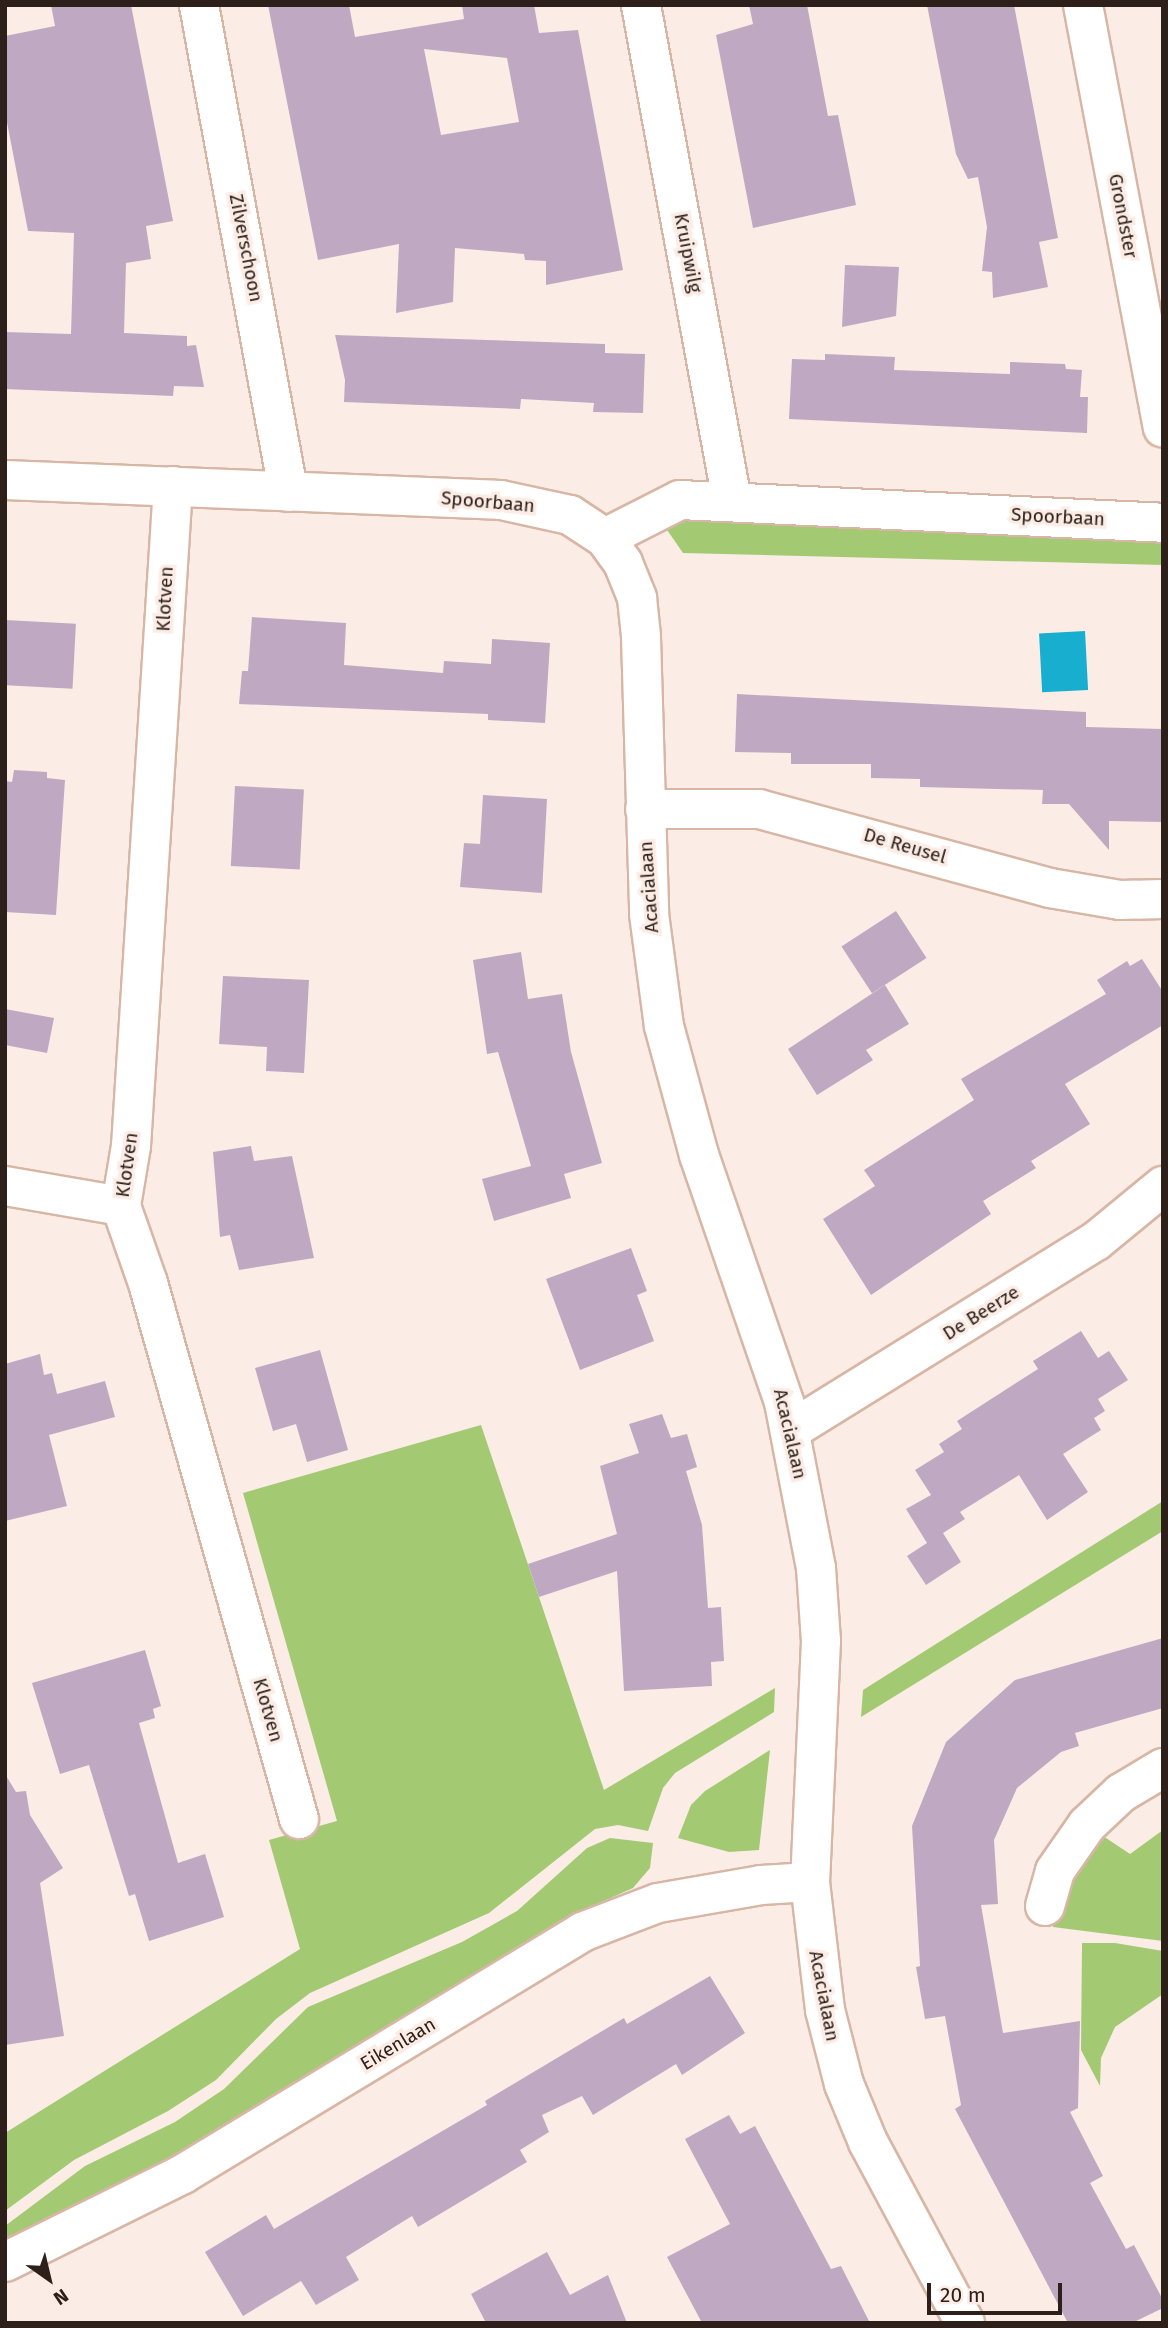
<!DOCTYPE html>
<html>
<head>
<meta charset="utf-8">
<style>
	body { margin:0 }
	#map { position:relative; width:1168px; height:2328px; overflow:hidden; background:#fbede6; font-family:"Fira Sans",sans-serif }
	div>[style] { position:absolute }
	.forest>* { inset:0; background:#a3c972 }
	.water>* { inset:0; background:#17aecf; transform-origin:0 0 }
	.building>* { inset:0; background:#bfa8c2; transform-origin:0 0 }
	.roads { filter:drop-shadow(2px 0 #d7b6a5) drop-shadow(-2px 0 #d7b6a5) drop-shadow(0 2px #d7b6a5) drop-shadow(0 -2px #d7b6a5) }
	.minor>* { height:38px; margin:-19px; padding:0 19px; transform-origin:19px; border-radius:19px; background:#fff }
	span { translate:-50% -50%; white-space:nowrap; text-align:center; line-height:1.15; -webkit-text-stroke:7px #fbede6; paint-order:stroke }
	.street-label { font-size:19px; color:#2d201a }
	.frame { position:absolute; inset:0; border:7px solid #2d201a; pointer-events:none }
	.north { position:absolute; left:14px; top:2244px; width:70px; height:70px; -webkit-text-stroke:5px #fbede6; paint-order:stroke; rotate:146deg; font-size:19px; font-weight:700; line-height:28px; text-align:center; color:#2d201a }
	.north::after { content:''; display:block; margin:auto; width:24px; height:32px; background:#2d201a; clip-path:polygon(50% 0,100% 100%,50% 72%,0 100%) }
	.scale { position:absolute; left:927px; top:2283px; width:135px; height:32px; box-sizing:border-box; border:4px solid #2d201a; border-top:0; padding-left:9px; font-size:21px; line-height:24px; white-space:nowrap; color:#2d201a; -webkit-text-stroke:5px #fbede6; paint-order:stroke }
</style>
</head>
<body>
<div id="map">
	<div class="forest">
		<i style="clip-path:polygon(680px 517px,1163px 538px,1163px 565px,683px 553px,663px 524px)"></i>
		<i style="clip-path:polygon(481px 1425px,604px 1790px,775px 1688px,774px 1712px,675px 1773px,663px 1788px,648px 1831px,618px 1825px,595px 1829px,489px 1913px,310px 1993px,276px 2019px,216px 2080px,168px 2111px,74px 2160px,5px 2211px,5px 2133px,300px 1949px,269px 1840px,337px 1821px,243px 1493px)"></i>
		<i style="clip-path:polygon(1163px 1501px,1163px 1531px,861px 1717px,863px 1690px)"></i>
		<i style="clip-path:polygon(770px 1750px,759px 1850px,729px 1852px,678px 1838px,691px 1805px,705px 1791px)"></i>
		<i style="clip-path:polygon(1094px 1830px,1130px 1854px,1163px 1830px,1163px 1941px,1053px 1927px,1056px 1907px)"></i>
		<i style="clip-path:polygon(610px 1838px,653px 1843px,650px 1868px,633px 1888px,561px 1920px,190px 2147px,5px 2240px,5px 2226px,85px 2166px,175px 2122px,224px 2089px,308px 2007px,462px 1942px,517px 1911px,587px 1848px)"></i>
		<i style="clip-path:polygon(1082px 1943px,1115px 1943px,1163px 1951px,1163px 1994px,1115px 2027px,1101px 2058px,1100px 2086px,1081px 2050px)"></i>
	</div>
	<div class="water">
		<i style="left:1085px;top:631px;width:59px;height:46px;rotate:87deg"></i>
	</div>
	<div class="building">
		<i style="clip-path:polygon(51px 5px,131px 5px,173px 221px,146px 226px,151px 259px,126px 263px,124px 333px,187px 336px,187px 346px,196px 345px,204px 387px,174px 386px,173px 396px,5px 389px,5px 332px,71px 334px,74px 233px,28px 231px,5px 112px,5px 36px,55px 26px)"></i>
		<i style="clip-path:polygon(evenodd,268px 5px,349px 5px,355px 37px,464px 19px,462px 5px,534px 5px,539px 33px,578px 30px,623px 270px,546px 285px,546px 261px,525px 260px,524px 254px,455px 248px,453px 302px,396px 313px,399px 244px,318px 260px,268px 5px,424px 49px,507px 58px,519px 122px,441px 135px,424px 49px)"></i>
		<i style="clip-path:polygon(749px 5px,807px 5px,828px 116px,838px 115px,856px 205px,753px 228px,716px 35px,753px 24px)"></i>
		<i style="clip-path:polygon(927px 5px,1014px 5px,1058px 238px,1039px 242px,1048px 287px,993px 298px,992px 272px,982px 271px,987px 227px,978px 177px,968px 179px,956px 154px)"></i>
		<i style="clip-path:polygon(845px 265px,899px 267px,896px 316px,842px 327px)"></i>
		<i style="clip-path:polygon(335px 335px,605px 344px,605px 353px,645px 354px,643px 413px,593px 412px,594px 403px,521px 399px,520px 409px,344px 402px,345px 380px)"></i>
		<i style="clip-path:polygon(825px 354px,895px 357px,894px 370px,1010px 374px,1010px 362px,1065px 364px,1066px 369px,1082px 370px,1080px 397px,1088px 397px,1087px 433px,789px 419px,792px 359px,825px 360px)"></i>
		<i style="clip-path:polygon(252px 617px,346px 623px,344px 665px,443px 673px,444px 661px,491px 664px,492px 639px,550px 643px,545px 723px,488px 720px,488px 714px,239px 704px,242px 671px,248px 671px)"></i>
		<i style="left:5px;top:620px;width:71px;height:65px;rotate:3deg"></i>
		<i style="clip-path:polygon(737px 694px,1086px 712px,1086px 727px,1163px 729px,1163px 822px,1109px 821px,1109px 850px,1069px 804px,1042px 804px,1043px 790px,920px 787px,920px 779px,871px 778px,871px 764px,791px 764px,791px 753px,735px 752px)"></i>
		<i style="clip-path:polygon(14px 770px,47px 772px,47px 778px,65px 780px,56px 915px,5px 912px,5px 781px,12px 782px)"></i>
		<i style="left:235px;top:786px;width:69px;height:80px;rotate:3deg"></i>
		<i style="clip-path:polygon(483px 795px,547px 799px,542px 893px,460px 887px,464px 843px,480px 844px)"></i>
		<i style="left:896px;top:911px;width:56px;height:65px;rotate:57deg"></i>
		<i style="clip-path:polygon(521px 952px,528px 999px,562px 994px,571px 1052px,602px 1163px,564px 1174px,571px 1198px,494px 1221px,482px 1179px,531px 1166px,498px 1052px,487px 1054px,473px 960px)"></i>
		<i style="clip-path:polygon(1142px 959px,1163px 992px,1163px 1025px,1065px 1084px,1090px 1124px,1031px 1161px,1036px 1168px,983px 1201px,991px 1214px,871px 1295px,823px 1219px,875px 1186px,864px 1170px,974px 1100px,961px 1079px,1106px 994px,1097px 980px,1127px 961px,1130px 966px)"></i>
		<i style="clip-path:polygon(223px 976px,309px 980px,304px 1073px,266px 1071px,267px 1047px,219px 1044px)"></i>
		<i style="clip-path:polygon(885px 985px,909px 1024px,866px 1050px,873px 1060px,817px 1095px,788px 1049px)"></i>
		<i style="clip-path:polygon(5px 1009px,54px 1018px,47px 1053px,5px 1045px)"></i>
		<i style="clip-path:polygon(251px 1146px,254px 1161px,292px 1156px,314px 1258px,239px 1270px,230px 1235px,220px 1237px,213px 1152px)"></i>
		<i style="clip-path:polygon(631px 1248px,647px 1291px,637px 1295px,654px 1341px,580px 1370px,546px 1279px)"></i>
		<i style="clip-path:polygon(1081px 1331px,1098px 1358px,1109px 1351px,1128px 1380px,1098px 1399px,1105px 1411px,1094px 1418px,1101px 1430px,1063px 1454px,1088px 1492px,1047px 1520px,1019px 1475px,960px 1512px,965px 1519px,943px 1533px,961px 1562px,926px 1585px,907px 1556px,927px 1543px,906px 1509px,931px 1495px,915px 1470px,944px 1452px,939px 1444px,962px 1429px,957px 1421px,1038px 1369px,1033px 1361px)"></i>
		<i style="clip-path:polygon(320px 1350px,348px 1450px,307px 1462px,296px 1424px,273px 1431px,255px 1368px)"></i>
		<i style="clip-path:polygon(40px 1354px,44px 1375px,52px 1373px,57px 1394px,105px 1381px,115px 1417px,49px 1435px,67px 1506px,5px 1521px,5px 1364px)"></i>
		<i style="clip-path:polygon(662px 1414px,671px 1438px,687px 1434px,697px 1467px,686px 1471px,702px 1525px,708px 1608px,721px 1607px,724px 1661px,711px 1662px,712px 1686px,624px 1691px,617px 1571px,539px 1597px,528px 1564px,617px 1534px,600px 1466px,639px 1453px,629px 1424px)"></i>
		<i style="clip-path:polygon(1163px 1638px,1163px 1708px,1075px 1733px,1079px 1746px,1061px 1752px,1017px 1788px,994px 1840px,998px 1904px,981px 1905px,1003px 2033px,1080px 2021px,1078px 2108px,1070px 2112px,1103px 2176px,1090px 2183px,1126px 2249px,1134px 2245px,1163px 2300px,1163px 2308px,1132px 2323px,1068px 2323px,955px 2109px,961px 2105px,945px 2016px,925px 2019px,916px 1967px,920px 1966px,912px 1826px,946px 1742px,1015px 1680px)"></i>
		<i style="clip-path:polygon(145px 1650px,161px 1706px,153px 1709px,155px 1718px,139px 1723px,178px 1863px,205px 1854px,224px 1917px,149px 1941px,135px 1894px,129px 1896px,89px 1765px,60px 1774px,32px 1683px)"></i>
		<i style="clip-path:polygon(5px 1774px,16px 1792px,26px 1791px,30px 1815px,63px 1868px,40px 1883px,64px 2036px,5px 2045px)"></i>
		<i style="clip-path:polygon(710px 1976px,745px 2033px,682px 2075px,676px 2064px,593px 2115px,582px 2096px,542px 2115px,549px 2132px,520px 2150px,527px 2162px,418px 2227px,412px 2216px,346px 2257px,359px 2280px,316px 2305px,301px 2281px,243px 2316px,205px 2252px,266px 2215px,274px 2229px,487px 2105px,485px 2101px,624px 2018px,627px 2024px)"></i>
		<i style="clip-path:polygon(729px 2115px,740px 2134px,755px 2126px,831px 2269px,841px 2266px,870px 2323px,702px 2323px,667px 2257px,730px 2224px,685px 2139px)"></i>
		<i style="clip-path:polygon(547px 2252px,570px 2295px,608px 2275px,627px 2323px,486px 2323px,471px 2294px)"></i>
	</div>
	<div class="roads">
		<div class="minor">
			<i style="left:199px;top:5px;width:495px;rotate:79.6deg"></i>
			<i style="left:641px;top:5px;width:504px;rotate:79.6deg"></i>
			<i style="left:1083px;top:5px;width:430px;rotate:79.3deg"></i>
			<i style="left:5px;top:480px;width:496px;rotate:2.3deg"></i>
			<i style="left:501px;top:500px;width:71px;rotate:12.3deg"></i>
			<i style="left:570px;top:515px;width:42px;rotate:33.3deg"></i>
			<i style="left:605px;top:538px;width:31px;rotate:54deg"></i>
			<i style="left:623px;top:563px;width:38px;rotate:68deg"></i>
			<i style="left:637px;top:598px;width:39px;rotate:84deg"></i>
			<i style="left:641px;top:637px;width:277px;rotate:88.3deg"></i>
			<i style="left:649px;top:914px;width:113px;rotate:82.4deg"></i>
			<i style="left:664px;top:1026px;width:134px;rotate:74.8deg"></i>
			<i style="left:699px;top:1155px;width:261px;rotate:71deg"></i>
			<i style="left:784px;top:1402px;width:169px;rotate:79.1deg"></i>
			<i style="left:816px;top:1568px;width:73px;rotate:86.1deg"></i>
			<i style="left:821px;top:1641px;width:241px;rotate:92.6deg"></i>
			<i style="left:810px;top:1882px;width:129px;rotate:83.3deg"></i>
			<i style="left:825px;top:2010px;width:76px;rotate:75.6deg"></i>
			<i style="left:844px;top:2084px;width:63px;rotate:67.5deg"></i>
			<i style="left:868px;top:2142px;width:205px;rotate:61.8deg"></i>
			<i style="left:173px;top:486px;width:661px;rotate:93.64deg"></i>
			<i style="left:131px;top:1146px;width:61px;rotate:99.5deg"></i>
			<i style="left:121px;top:1206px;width:82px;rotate:70.7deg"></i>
			<i style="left:148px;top:1283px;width:557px;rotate:74.27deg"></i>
			<i style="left:605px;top:538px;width:84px;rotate:-26.9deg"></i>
			<i style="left:680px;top:500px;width:484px;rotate:2.7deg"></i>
			<i style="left:645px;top:809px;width:114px"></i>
			<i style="left:759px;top:809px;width:302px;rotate:15.2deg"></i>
			<i style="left:1050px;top:888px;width:71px;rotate:9.7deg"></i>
			<i style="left:1120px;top:900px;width:43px;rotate:-1.3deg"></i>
			<i style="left:5px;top:1186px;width:118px;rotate:9.8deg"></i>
			<i style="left:791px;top:1430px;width:359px;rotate:-31.8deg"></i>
			<i style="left:1096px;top:1241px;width:87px;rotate:-39.4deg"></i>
			<i style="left:1045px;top:1906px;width:36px;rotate:-74deg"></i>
			<i style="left:1055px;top:1871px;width:56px;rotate:-55.2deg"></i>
			<i style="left:1087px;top:1825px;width:47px;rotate:-43.3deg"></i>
			<i style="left:1121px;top:1793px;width:49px;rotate:-30.8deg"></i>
			<i style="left:5px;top:2262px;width:199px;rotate:-26.3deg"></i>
			<i style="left:183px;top:2174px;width:467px;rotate:-31.2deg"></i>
			<i style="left:582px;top:1932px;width:81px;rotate:-20.9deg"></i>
			<i style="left:658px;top:1903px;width:105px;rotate:-9.9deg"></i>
			<i style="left:761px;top:1885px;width:49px;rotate:-3.5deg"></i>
		</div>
	</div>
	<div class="street-label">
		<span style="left:1123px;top:216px;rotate:79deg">Grondster</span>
		<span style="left:246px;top:248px;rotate:79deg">Zilverschoon</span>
		<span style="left:688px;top:253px;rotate:79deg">Kruipwilg</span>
		<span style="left:488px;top:502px;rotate:5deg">Spoorbaan</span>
		<span style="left:1058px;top:517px;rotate:3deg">Spoorbaan</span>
		<span style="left:165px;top:599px;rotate:-87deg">Klotven</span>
		<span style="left:905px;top:846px;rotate:16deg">De Reusel</span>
		<span style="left:649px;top:887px;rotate:-94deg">Acacialaan</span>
		<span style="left:127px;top:1165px;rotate:-82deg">Klotven</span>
		<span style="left:981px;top:1313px;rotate:-32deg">De Beerze</span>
		<span style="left:790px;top:1434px;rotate:77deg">Acacialaan</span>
		<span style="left:268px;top:1710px;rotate:74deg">Klotven</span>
		<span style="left:824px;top:1996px;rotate:79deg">Acacialaan</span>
		<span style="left:398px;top:2044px;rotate:-31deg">Eikenlaan</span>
	</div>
	<div class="frame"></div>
	<div class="north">N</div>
	<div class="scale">20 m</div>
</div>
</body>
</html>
